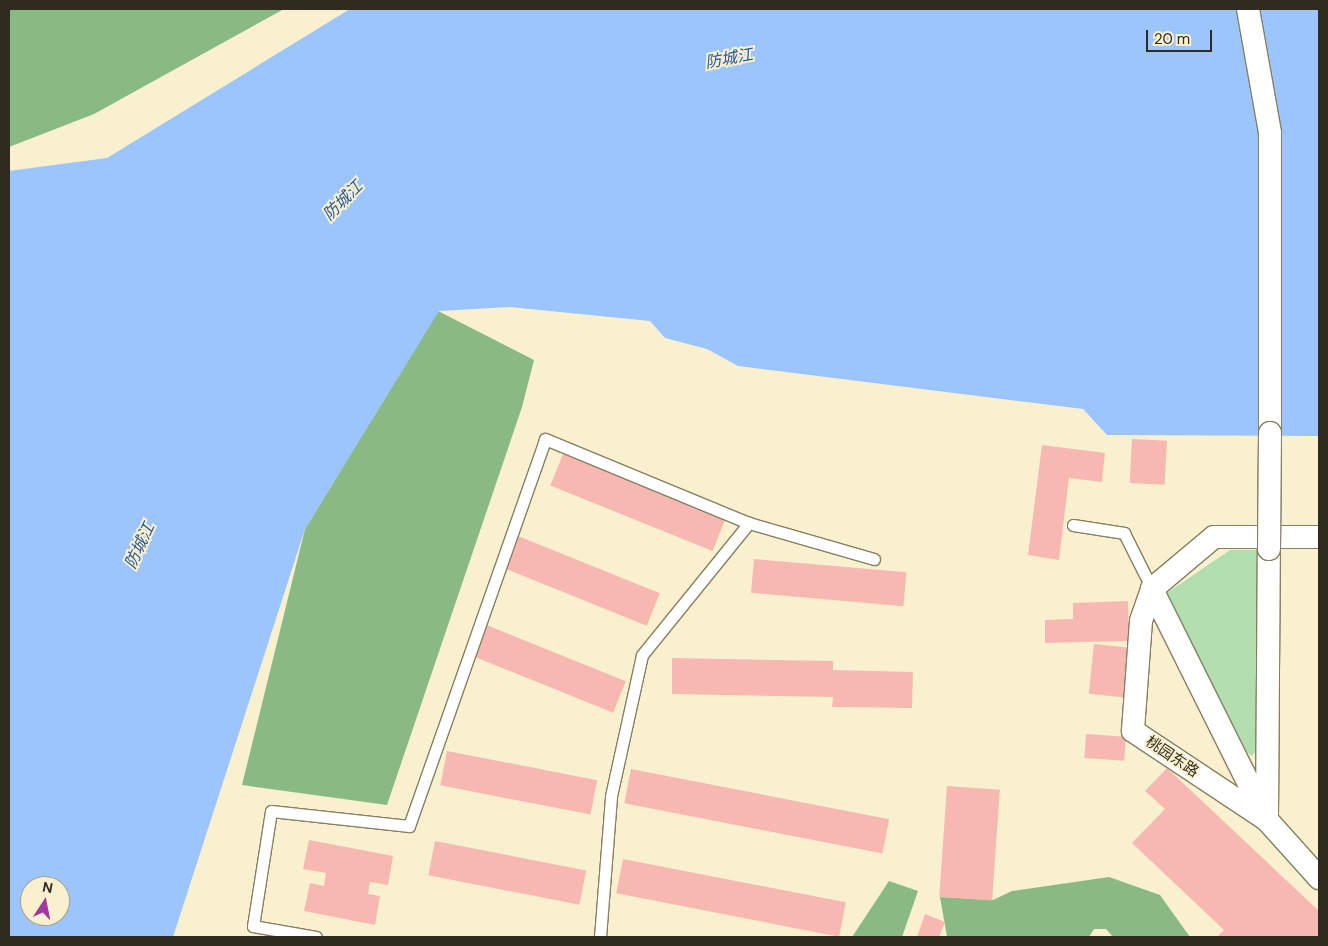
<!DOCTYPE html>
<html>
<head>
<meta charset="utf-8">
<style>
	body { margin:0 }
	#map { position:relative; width:1328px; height:946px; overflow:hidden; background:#f8f0ce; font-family:"DM Sans","Noto Sans SC",sans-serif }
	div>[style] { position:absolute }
	.green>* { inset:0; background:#b1deac }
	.forest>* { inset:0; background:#89ba84 }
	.water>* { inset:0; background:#9cc5fe }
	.building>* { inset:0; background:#f8b8b2; transform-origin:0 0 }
	.roads { filter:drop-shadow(1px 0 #867f61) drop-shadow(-1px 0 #867f61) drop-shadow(0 1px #867f61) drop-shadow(0 -1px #867f61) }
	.service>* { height:11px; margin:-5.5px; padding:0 5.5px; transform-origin:5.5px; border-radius:5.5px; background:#fff }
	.minor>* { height:22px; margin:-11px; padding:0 11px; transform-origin:11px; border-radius:11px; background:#fff }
	.bridges { filter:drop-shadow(1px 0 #867f61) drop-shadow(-1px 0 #867f61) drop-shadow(0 1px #867f61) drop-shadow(0 -1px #867f61) }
	.minor-bridge>* { height:22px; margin:-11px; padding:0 11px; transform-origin:11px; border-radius:11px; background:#fff }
	span { translate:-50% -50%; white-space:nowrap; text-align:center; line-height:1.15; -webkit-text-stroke:4px #f8f0ce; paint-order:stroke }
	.street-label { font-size:15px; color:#2f2c1f }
	.water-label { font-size:16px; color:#26579b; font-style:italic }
	.frame { position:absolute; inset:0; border:10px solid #2f2c1f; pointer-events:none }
	.north { position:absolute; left:20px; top:876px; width:50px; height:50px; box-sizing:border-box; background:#f8f0ce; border:1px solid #a8a288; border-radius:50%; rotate:11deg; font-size:14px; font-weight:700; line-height:20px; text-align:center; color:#2f2c1f }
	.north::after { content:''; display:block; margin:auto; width:18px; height:22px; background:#9d399f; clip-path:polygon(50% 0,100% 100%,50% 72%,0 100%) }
	.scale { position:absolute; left:1146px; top:30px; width:66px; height:22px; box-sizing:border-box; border:2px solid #2f2c1f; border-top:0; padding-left:6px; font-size:15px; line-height:18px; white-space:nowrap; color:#2f2c1f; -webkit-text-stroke:4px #f8f0ce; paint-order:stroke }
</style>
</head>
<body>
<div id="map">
	<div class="green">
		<i style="clip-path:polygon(1230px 550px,1257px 550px,1257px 750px,1252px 756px,1245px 751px,1164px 595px)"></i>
	</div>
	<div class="forest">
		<i style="clip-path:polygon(9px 9px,284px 9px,94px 114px,9px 147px)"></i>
		<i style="clip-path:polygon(438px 311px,534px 360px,522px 407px,387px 805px,242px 785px,305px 529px)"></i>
		<i style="clip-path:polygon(1109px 877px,1160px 895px,1190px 937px,1113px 937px,1106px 929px,1094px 929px,1089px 937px,947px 937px,940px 897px,993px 900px,1012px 891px)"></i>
		<i style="clip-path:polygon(889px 881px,918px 891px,902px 937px,852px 937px)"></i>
	</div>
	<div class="water">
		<i style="clip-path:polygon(evenodd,350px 9px,1319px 9px,1319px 436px,1107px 435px,1083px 409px,738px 366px,707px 349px,665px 338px,650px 321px,510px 307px,439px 311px,305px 529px,173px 937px,9px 937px,9px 171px,107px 158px,350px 9px,30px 886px,60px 886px,60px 916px,30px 916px,30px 886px)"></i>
	</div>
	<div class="building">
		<i style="left:1132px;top:439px;width:35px;height:44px;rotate:3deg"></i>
		<i style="clip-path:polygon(1042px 445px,1105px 453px,1102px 482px,1069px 478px,1059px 560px,1028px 555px)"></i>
		<i style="left:563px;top:454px;width:175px;height:34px;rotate:22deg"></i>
		<i style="left:518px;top:536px;width:153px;height:35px;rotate:22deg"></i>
		<i style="left:754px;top:559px;width:153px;height:34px;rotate:5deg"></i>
		<i style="clip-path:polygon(1128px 601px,1129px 641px,1045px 643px,1045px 620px,1073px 619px,1073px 603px)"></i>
		<i style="left:484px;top:624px;width:153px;height:34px;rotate:22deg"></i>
		<i style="left:1094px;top:644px;width:39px;height:50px;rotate:6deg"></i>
		<i style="clip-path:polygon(672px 658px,833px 661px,833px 670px,913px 672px,912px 708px,832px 707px,833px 697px,672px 694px)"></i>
		<i style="left:1086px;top:734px;width:40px;height:24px;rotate:4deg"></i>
		<i style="left:447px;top:751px;width:153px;height:35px;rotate:11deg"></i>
		<i style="clip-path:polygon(1167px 768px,1319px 911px,1319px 937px,1217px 937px,1224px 930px,1132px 843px,1165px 809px,1145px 791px)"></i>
		<i style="left:631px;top:769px;width:263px;height:35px;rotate:11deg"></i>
		<i style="left:947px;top:786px;width:53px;height:111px;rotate:4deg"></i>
		<i style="clip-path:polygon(309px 840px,393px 856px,388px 885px,370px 882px,368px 894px,380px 896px,375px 925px,304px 911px,310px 883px,324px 886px,326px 873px,303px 869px)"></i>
		<i style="left:435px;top:841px;width:154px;height:35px;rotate:11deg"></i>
		<i style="left:623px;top:859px;width:227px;height:35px;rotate:11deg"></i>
		<i style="clip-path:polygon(925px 914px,945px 922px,939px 937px,917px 937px)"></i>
	</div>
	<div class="roads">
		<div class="service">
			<i style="left:1073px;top:525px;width:52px;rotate:8.9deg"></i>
			<i style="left:1124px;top:533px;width:63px;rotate:63.4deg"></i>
			<i style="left:316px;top:937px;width:64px;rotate:-170.1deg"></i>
			<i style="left:253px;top:926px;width:116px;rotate:-81.1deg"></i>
			<i style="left:271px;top:811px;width:139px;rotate:6.2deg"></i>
			<i style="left:409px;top:826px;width:410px;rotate:-70.6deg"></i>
			<i style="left:545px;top:439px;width:221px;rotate:22.4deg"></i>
			<i style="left:749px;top:523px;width:130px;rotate:16.1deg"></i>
			<i style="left:600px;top:937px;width:141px;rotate:-85.5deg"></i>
			<i style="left:611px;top:796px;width:144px;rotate:-77.6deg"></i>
			<i style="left:642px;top:655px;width:170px;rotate:-51deg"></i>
		</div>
		<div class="minor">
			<i style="left:1248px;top:9px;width:126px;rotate:79.9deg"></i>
			<i style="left:1270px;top:133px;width:300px;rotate:90deg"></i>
			<i style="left:1152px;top:589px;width:34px;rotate:109deg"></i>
			<i style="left:1141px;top:621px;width:110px;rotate:94.2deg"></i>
			<i style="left:1133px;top:731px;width:161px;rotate:33.6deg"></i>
			<i style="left:1267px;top:820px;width:78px;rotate:48.1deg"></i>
			<i style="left:1267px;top:816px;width:267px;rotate:-89.6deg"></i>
			<i style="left:1267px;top:820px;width:258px;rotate:-116.5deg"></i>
			<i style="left:1152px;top:589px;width:81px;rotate:-40deg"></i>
			<i style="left:1214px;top:537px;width:105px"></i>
		</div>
	</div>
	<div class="bridges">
		<div class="minor-bridge">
			<i style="left:1269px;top:549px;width:116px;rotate:-89.5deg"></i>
		</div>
	</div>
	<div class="street-label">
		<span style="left:1172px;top:757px;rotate:34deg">桃园东路</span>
	</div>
	<div class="water-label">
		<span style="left:729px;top:59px;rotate:-10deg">防城江</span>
		<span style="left:343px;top:201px;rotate:-45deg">防城江</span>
		<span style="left:140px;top:546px;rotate:-65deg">防城江</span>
	</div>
	<div class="frame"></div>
	<div class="north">N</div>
	<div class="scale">20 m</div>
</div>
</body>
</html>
